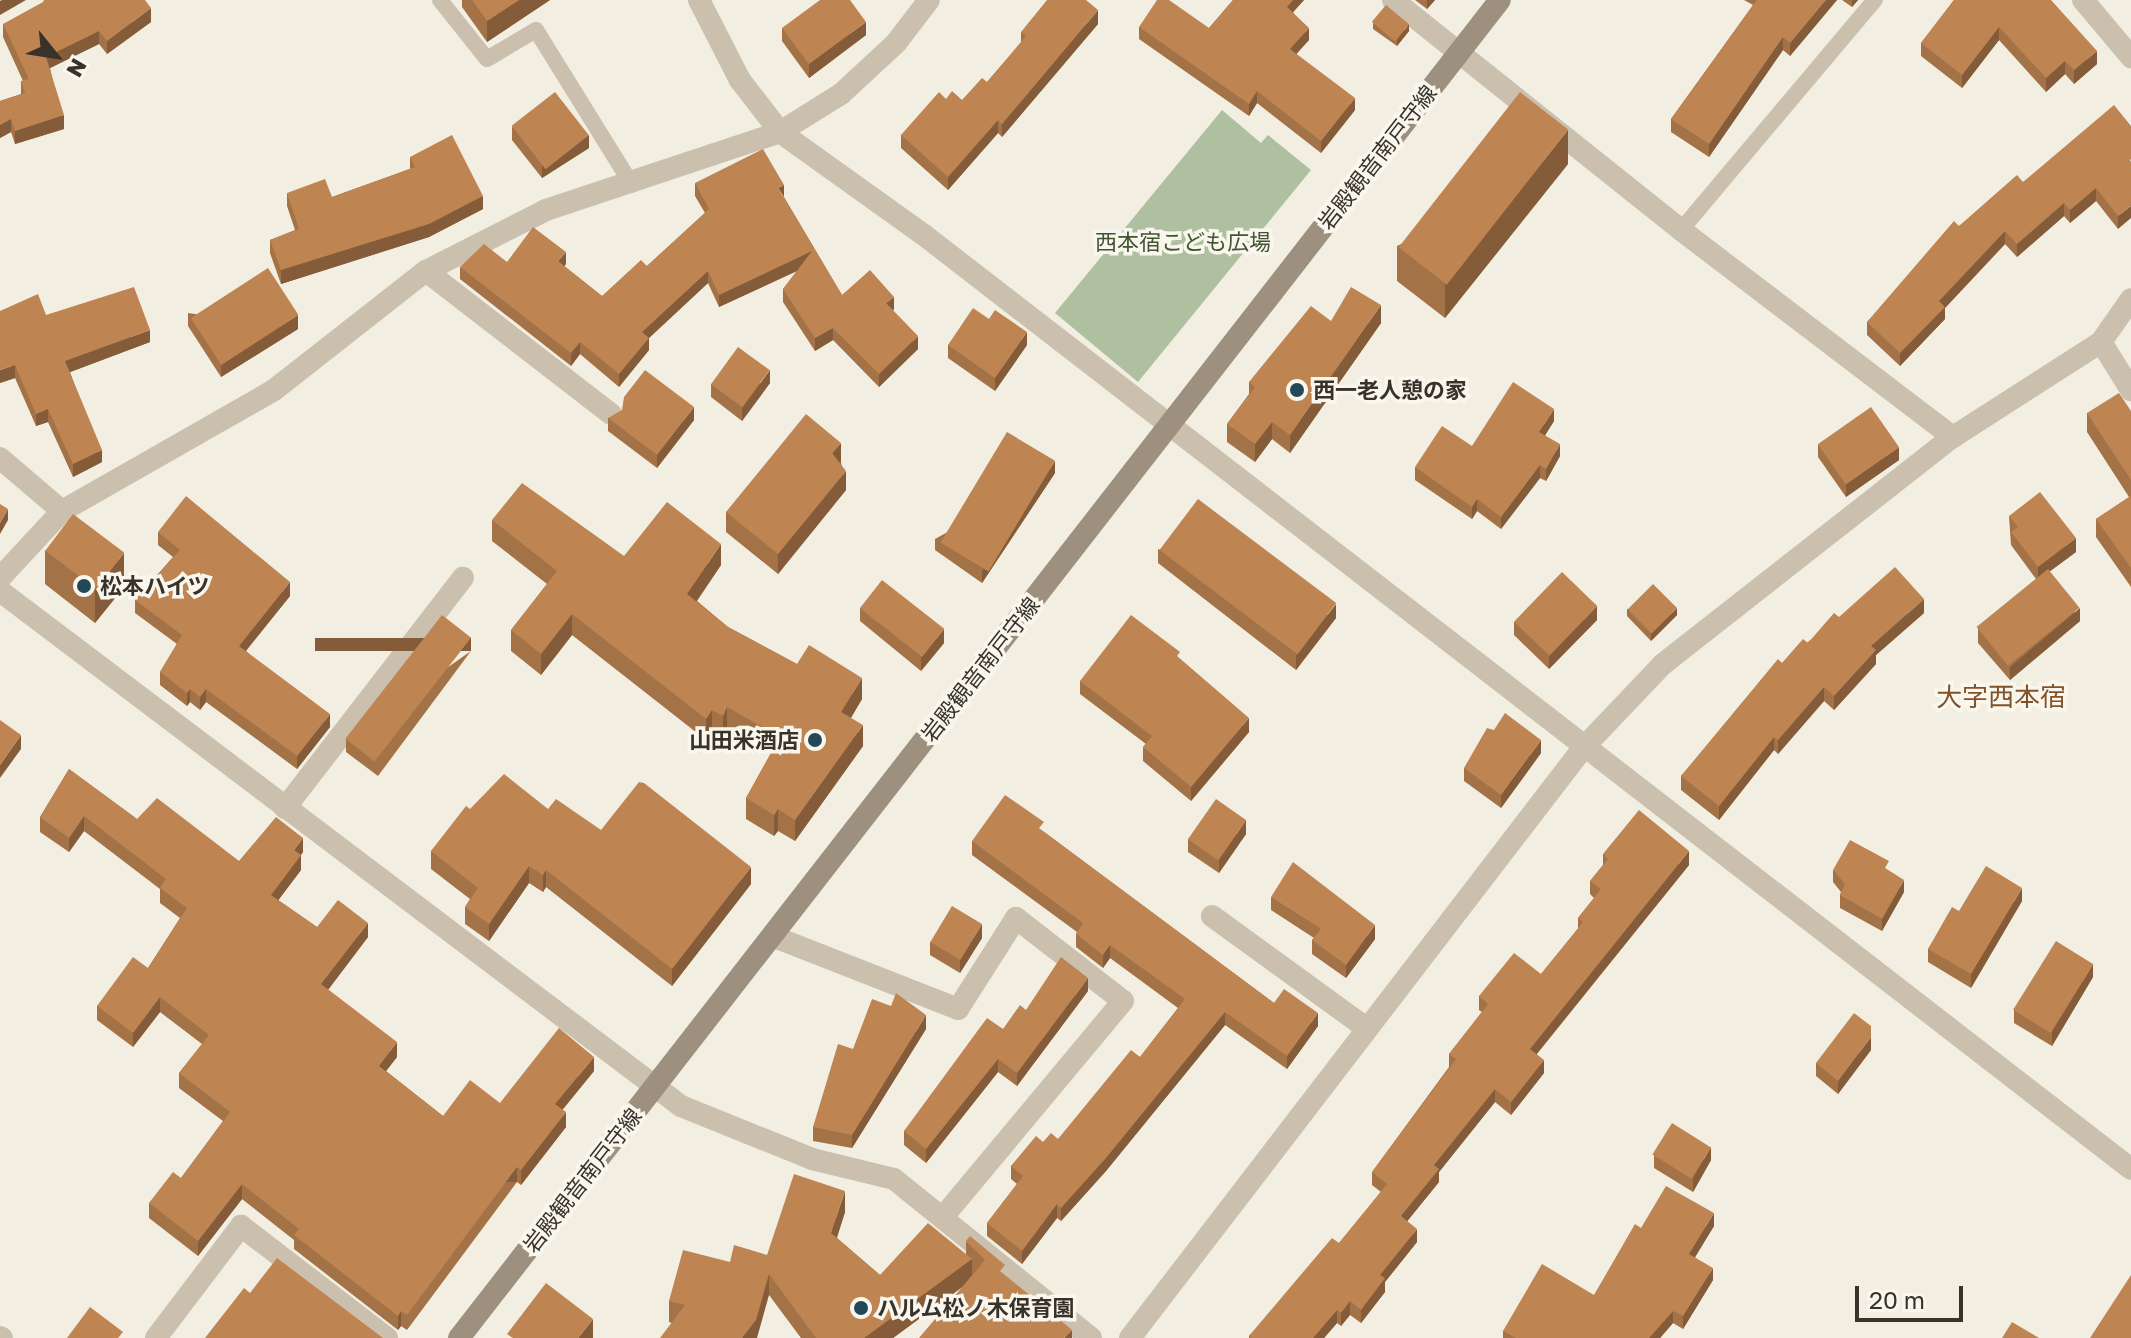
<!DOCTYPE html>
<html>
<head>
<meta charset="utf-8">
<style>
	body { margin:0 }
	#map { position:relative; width:2131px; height:1338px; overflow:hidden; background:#f2eee1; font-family:"Golos Text","Noto Sans JP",sans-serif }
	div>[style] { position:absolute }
	.green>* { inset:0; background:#afc0a1 }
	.service>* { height:16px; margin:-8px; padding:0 8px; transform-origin:8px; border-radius:8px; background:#cac0ad }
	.minor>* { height:22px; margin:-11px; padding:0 11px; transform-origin:11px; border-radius:11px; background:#cac0ad }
	.tertiary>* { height:22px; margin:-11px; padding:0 11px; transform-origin:11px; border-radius:11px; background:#cac0ad }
	.secondary>* { height:22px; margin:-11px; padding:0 11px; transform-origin:11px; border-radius:11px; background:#9d907e }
	.wall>* { inset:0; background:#a37247 }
	.shaded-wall>* { inset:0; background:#855c39; transform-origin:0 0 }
	.building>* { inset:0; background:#be8452; transform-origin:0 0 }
	.dots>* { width:22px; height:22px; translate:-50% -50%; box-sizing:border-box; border:4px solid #f9f7ed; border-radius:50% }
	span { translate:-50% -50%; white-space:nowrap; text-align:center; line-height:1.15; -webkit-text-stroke:7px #f9f7ed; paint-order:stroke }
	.street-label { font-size:22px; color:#38322b }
	.park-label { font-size:22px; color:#405530 }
	.poi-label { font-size:22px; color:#38322b; font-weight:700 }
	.left { translate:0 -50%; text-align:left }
	.right { translate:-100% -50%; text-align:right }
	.quarter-label { font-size:26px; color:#825229 }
	.north { position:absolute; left:16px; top:16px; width:80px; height:80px; -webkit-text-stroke:6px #f9f7ed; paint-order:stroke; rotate:120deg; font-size:22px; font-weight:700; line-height:32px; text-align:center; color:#38322b }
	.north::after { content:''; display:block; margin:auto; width:28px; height:36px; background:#38322b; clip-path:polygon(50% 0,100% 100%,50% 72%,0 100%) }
	.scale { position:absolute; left:1855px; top:1286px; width:108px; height:36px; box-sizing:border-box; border:4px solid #38322b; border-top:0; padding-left:10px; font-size:24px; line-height:28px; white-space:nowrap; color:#38322b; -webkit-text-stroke:6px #f9f7ed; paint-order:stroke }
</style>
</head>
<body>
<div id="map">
	<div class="green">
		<i style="clip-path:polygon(1222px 110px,1261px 143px,1268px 135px,1311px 170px,1138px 382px,1055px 313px)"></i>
	</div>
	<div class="service">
		<i style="left:440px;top:0;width:75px;rotate:51.5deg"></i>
		<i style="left:487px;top:59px;width:57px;rotate:-30.6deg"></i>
		<i style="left:536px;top:30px;width:182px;rotate:58.2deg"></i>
		<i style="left:1681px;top:230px;width:301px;rotate:-49.9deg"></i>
	</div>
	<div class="minor">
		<i style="left:699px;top:0;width:90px;rotate:62.9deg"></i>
		<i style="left:740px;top:80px;width:66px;rotate:52.4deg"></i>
		<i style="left:780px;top:132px;width:177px;rotate:35.6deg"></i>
		<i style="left:924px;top:235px;width:1526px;rotate:37.73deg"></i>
		<i style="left:1393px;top:0;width:369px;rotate:38.6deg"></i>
		<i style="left:1681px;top:230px;width:342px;rotate:37.3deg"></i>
		<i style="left:2083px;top:0;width:75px;rotate:49.9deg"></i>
		<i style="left:426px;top:271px;width:234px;rotate:37.7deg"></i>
		<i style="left:2101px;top:342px;width:57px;rotate:58deg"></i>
		<i style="left:0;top:578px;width:91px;rotate:-47.2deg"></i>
		<i style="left:62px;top:511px;width:244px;rotate:-29.7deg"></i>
		<i style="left:274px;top:390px;width:193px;rotate:-38.1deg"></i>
		<i style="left:426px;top:271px;width:135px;rotate:-26.9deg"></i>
		<i style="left:546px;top:210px;width:247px;rotate:-18.4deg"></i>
		<i style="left:780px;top:132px;width:72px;rotate:-31.9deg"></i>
		<i style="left:841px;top:94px;width:75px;rotate:-42.8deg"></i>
		<i style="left:896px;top:43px;width:54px;rotate:-52.5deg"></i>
		<i style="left:0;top:591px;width:854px;rotate:37.1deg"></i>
		<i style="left:681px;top:1106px;width:141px;rotate:22deg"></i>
		<i style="left:812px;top:1159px;width:84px;rotate:13.7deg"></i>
		<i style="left:894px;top:1179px;width:253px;rotate:38.9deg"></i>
		<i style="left:285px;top:808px;width:291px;rotate:-52.3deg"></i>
		<i style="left:1212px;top:916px;width:190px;rotate:36deg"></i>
		<i style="left:772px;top:936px;width:200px;rotate:21.4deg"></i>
		<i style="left:958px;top:1009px;width:108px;rotate:-57.5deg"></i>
		<i style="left:1016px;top:918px;width:135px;rotate:37.8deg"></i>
		<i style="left:1123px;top:1001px;width:278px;rotate:129.8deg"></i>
		<i style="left:0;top:1337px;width:2px;rotate:27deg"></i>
		<i style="left:156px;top:1338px;width:141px;rotate:-52.8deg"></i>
		<i style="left:241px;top:1226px;width:184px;rotate:37.5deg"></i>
		<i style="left:1130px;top:1338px;width:744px;rotate:-52.48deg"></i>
		<i style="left:1583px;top:748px;width:116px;rotate:-46.4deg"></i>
		<i style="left:1663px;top:664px;width:368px;rotate:-38.1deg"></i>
		<i style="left:1953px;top:437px;width:176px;rotate:-32.7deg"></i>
		<i style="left:2101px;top:342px;width:52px;rotate:-55.1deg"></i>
	</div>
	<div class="tertiary">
		<i style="left:0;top:458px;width:82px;rotate:40.5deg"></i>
	</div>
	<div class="secondary">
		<i style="left:459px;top:1338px;width:1695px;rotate:-52.12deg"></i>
	</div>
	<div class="wall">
		<i style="clip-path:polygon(462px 0,550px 0,487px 42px,462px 7px)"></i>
		<i style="clip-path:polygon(1233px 0,1304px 0,1293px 12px,1309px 40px,1296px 54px,1355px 110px,1321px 153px,1257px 103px,1249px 116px,1139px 39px,1139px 27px,1209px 28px)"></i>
		<i style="clip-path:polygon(1415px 0,1435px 0,1427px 9px)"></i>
		<i style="clip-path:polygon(1744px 0,1837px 0,1790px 56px,1783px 50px,1709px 157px,1671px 132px,1671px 119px,1753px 5px)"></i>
		<i style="clip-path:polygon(1842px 0,1858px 0,1852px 7px)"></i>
		<i style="clip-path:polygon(1954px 0,2097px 64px,2074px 84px,2065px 74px,2046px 92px,1999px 40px,1962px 88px,1921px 56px,1921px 43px)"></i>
		<i style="clip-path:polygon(151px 22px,107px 54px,99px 44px,50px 68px,64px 129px,15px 144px,11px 132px,0 138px,0 101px,21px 94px,21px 81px,23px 81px,3px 37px,3px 24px)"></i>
		<i style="clip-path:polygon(1373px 23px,1409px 31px,1397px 46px,1373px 29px)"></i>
		<i style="clip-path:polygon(1098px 24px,1002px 137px,998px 133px,948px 190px,901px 148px,901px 135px,962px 100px,987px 82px,1021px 43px,1021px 32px)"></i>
		<i style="clip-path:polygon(782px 28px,866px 35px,809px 78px,782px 41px)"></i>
		<i style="clip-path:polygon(2131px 126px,2118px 229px,2096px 201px,2070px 223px,2064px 216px,2017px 257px,2005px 244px,1945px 308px,1945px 319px,1900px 366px,1867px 335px,1867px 322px,1959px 226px,2023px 182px)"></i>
		<i style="clip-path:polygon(512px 127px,589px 148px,542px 178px,512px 140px)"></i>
		<i style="clip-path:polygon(410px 157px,483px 209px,429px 237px,281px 284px,270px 253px,270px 240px,295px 230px,287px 206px,287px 193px,332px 197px,410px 169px)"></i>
		<i style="clip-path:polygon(1568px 164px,1445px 318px,1397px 281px,1397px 246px)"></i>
		<i style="clip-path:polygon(695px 183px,784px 197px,842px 295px,894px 309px,893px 310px,918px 349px,879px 387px,833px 340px,815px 351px,783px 302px,783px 289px,797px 271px,719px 307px,708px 283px,649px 338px,649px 350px,619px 387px,580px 354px,571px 366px,460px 279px,460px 267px,507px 262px,566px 264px,564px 266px,602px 296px,647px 266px,705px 213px,695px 196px)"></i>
		<i style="clip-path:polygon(188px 313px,298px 329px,221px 377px,188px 326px)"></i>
		<i style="clip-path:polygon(46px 315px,150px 342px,70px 372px,102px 462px,73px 477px,48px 422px,36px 426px,15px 378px,0 383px)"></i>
		<i style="clip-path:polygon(989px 319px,1027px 345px,995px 391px,948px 358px,948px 345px)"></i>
		<i style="clip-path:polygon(1331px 321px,1381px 323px,1290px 453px,1272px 439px,1255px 462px,1227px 442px,1227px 424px,1249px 394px,1249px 382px)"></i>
		<i style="clip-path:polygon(770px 383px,742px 421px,711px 397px,711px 384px)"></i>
		<i style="clip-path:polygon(2131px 411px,2131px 587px,2096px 537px,2096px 519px,2129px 497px,2087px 432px,2087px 413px)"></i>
		<i style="clip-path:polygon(608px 418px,694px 420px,657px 468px,608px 431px)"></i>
		<i style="clip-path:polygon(1554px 421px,1545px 435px,1560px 456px,1546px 481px,1540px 478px,1501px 529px,1477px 511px,1472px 519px,1415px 480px,1415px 467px,1472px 446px)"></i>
		<i style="clip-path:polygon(1818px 444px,1899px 460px,1846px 497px,1818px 457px)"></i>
		<i style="clip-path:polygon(841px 462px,846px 490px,778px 574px,726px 532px,726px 512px)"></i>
		<i style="clip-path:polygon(1055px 473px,982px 583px,935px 550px,935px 539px)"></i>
		<i style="clip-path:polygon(2009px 516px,2076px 552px,2049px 572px,2080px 621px,2010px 680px,1978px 643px,1978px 629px,2036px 579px,2011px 545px)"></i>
		<i style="clip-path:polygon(492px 520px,624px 556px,721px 565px,697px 601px,728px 627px,862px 699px,851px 718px,863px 746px,795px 841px,778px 831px,774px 836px,746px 819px,746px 798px,771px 753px,727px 728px,723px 737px,712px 731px,706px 740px,572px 635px,541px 675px,511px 651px,511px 630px,547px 584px,492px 541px)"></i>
		<i style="clip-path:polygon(158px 532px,290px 596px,246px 651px,330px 727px,297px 769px,206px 702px,200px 710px,190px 702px,187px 706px,160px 685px,160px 672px,177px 644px,135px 613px,135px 600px,173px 557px,158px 545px)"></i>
		<i style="clip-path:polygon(1158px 549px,1336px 618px,1296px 670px,1158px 563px)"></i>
		<i style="clip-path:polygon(45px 550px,124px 587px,95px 623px,45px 584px)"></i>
		<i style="clip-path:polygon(860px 608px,944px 643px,921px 671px,860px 621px)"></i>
		<i style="clip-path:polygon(1627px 609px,1677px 615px,1651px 641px,1627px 616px)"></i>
		<i style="clip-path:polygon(1924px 613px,1876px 655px,1876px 664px,1834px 710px,1824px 701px,1778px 754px,1774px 750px,1719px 820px,1681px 790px,1681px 776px,1782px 663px,1839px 617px)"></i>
		<i style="clip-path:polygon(1597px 620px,1549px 669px,1514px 635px,1514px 622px)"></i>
		<i style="clip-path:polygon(471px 651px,378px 776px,346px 752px,346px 739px)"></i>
		<i style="clip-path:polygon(1180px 659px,1249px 732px,1191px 801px,1143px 761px,1143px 747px,1146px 744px,1080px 694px,1080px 681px)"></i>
		<i style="clip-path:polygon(1541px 753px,1501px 808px,1464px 781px,1464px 768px)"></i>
		<i style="clip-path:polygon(69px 769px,137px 819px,239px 861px,303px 852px,301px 855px,301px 870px,278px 900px,317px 927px,368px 937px,328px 990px,397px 1057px,386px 1071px,443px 1116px,500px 1103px,594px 1071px,562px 1110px,566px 1127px,521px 1185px,517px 1182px,407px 1330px,401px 1326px,398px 1330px,294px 1249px,294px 1240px,242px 1199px,198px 1256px,149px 1218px,149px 1203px,181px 1178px,223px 1121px,179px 1088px,179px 1073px,202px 1044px,160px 1012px,133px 1047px,97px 1020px,97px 1006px,148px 968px,180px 918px,160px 903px,160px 889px,84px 831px,69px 852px,40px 832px,40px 817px)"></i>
		<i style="clip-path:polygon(470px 809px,548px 809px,601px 830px,751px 884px,672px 986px,546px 887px,543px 892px,529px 883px,489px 941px,465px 924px,465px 907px,470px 899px,431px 869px,431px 851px)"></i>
		<i style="clip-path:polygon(1044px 832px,1274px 1003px,1318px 1026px,1287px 1069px,1225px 1025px,1106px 1171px,1061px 1221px,1057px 1218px,1022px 1264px,987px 1236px,987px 1223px,1017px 1184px,1011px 1179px,1011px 1166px,1043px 1142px,1058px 1139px,1140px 1057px,1178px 1008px,1110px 958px,1103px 968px,1076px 947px,1076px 934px,1077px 932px,972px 855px,972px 841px)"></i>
		<i style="clip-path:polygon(1246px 834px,1219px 873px,1188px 852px,1188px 839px)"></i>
		<i style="clip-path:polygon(1603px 854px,1689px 865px,1537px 1054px,1544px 1073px,1511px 1115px,1495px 1102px,1439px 1172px,1439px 1182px,1407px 1221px,1417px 1242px,1385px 1282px,1385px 1292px,1361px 1323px,1350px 1315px,1341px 1326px,1337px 1323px,1324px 1338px,1249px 1338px,1249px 1336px,1339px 1243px,1381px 1192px,1372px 1185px,1372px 1172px,1449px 1067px,1449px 1054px,1482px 1012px,1479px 1010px,1479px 996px,1541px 974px,1578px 929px,1578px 918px,1594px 898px,1590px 894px,1590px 881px,1603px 865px)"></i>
		<i style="clip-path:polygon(1833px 870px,1889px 871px,1904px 892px,1882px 931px,1840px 908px,1840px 895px,1841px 892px,1833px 882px)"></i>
		<i style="clip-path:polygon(1271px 897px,1375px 939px,1346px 978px,1312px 954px,1312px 940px,1314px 938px,1271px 910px)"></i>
		<i style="clip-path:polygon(2022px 901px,1971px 988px,1928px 962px,1928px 949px,1959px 911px)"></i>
		<i style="clip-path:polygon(982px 938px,960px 973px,930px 955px,930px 942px)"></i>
		<i style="clip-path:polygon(2093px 977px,2052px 1046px,2014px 1023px,2014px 1010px)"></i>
		<i style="clip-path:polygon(1088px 991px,1017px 1086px,998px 1072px,926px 1163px,904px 1145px,904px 1131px,1003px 1029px,1026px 1010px)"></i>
		<i style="clip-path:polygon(926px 1029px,852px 1148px,813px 1141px,813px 1127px,853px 1049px)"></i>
		<i style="clip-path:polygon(1871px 1050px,1838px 1094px,1816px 1076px,1816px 1063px)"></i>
		<i style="clip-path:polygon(1654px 1155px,1711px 1160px,1693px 1192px,1654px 1168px)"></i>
		<i style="clip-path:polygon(845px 1212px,837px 1238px,880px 1275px,966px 1254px,966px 1241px,1072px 1338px,962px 1287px,893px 1338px,801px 1338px,769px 1295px,672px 1323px,669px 1322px,669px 1301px,730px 1262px,767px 1255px)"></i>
		<i style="clip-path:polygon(1714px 1226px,1695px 1257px,1713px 1280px,1683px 1329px,1673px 1323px,1660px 1338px,1503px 1338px,1503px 1331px,1594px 1295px,1641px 1228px)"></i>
	</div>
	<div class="shaded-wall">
		<i style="clip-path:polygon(2px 0,26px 0,0 15px,0 1px)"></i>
		<i style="clip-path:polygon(519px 0,550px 0,487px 42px,487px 21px)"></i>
		<i style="clip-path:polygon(1293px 0,1304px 0,1287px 19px,1287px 7px)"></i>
		<i style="clip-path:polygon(1427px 0,1435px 0,1427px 9px)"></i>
		<i style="clip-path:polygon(1826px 0,1837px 0,1790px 56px,1790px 43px)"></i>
		<i style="clip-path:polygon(1852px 0,1858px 0,1852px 7px)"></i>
		<i style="clip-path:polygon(151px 8px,151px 22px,107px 54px,107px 41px)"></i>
		<i style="clip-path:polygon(1098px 10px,1098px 24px,1002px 137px,1002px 124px)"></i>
		<i style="clip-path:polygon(866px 22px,866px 35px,809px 78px,809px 64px)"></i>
		<i style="clip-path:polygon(1409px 24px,1409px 31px,1397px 46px,1397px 40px)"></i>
		<i style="clip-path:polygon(1999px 27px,1999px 40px,1962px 88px,1962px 75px)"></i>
		<i style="clip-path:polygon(1309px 28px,1309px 40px,1290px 61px,1290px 49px)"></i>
		<i style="clip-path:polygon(99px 31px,99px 44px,46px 70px,46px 57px)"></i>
		<i style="clip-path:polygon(1783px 37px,1783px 50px,1709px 157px,1709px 144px)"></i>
		<i style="clip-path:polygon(2097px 51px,2097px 64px,2074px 84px,2074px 70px)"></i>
		<i style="clip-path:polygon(2065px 61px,2065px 74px,2046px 92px,2046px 78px)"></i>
		<i style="clip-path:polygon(1257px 91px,1257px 103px,1249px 116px,1249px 104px)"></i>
		<i style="clip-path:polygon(1355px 98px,1355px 110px,1321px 153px,1321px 141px)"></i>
		<i style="clip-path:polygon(64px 115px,64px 129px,15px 144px,15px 131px)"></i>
		<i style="clip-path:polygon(11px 119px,11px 132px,0 138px,0 125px)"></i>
		<i style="clip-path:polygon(998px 120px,998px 133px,948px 190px,948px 177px)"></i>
		<i style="clip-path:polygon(1568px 130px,1568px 164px,1445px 318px,1445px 284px)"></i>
		<i style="clip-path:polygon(589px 135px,589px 148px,542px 178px,542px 165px)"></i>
		<i style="clip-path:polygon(784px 185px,784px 197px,778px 188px)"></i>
		<i style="clip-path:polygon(2096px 188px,2096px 201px,2070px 223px,2070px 210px)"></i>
		<i style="clip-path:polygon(483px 196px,483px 209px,429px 237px,281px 284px,281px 270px)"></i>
		<i style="clip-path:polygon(2064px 203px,2064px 216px,2017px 257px,2017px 244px)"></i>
		<i style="clip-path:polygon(2131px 206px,2131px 218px,2118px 229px,2118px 216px)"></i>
		<i style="clip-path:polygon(2005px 231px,2005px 244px,1945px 308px,1945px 319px,1900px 366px,1900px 353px,1939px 301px)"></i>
		<i style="clip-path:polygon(812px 251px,812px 264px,719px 307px,719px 295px)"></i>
		<i style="clip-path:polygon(566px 252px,566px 264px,558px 274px,558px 261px)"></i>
		<i style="clip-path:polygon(708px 271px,708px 283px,649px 338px,649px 350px,619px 387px,619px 374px,642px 332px)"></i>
		<i style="clip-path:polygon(894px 297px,894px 309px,886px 316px,886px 303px)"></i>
		<i style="clip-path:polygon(1381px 305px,1381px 323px,1290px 453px,1290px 435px)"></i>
		<i style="clip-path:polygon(298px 315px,298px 329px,221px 377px,221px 364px)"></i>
		<i style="clip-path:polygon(833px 328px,833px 340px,815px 351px,815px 338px)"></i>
		<i style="clip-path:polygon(150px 330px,150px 342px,65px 374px,65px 361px)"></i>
		<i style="clip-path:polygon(1027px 332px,1027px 345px,995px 391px,995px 378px)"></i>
		<i style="clip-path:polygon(918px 336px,918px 349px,879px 387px,879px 374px)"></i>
		<i style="clip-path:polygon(580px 342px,580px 354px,571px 366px,571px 353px)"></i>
		<i style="clip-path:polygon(15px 365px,15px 378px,0 383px,0 370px)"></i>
		<i style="clip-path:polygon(770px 370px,770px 383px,742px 421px,742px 408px)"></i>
		<i style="clip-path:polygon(694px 407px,694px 420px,657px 468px,657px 455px)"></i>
		<i style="clip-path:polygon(48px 409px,48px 422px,36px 426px,36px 414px)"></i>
		<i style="clip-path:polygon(1554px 409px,1554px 421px,1539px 445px,1539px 432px)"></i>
		<i style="clip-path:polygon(1272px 422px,1272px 439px,1255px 462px,1255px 444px)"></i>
		<i style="clip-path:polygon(841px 443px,841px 462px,832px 472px,832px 453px)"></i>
		<i style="clip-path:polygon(1560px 444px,1560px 456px,1546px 481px,1546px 469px)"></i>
		<i style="clip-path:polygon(1899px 447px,1899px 460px,1846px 497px,1846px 484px)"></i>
		<i style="clip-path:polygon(102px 450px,102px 462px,73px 477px,73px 464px)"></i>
		<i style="clip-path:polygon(1055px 461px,1055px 473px,982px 583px,982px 571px)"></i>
		<i style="clip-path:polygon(1540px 465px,1540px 478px,1501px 529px,1501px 517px)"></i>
		<i style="clip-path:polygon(846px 471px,846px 490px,778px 574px,778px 554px)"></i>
		<i style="clip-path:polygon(1477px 499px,1477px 511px,1472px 519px,1472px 507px)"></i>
		<i style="clip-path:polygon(8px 509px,8px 520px,0 534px,0 523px)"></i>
		<i style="clip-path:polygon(2076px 538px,2076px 552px,2038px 580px,2038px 567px)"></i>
		<i style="clip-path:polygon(721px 544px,721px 565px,687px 615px,687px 594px)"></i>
		<i style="clip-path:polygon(124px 553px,124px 587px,95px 623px,95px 589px)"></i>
		<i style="clip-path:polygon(290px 582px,290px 596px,239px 659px,239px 646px)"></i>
		<i style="clip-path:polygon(1924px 599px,1924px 613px,1876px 655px,1876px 664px,1834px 710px,1834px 696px,1871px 646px)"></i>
		<i style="clip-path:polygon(1336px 604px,1336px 618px,1296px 670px,1296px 656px)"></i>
		<i style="clip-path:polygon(1597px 606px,1597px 620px,1549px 669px,1549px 656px)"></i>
		<i style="clip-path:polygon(1677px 608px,1677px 615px,1651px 641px,1651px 634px)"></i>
		<i style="clip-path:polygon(2080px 608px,2080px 621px,2010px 680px,2010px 667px)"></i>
		<i style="clip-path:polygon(572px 614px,572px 635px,541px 675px,541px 654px)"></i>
		<i style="clip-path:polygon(944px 629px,944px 643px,921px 671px,921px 658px)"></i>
		<i style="left:471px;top:638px;width:13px;height:156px;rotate:90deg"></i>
		<i style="clip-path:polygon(862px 678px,862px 699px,841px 734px,841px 712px)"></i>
		<i style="clip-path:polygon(1824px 687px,1824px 701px,1778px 754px,1778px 740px)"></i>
		<i style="clip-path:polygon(190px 689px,190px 702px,187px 706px,187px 693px)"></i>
		<i style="clip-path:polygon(206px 689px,206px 702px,200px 710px,200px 697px)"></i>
		<i style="clip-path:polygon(727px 707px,727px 728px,723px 737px,723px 716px)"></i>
		<i style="clip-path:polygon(712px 710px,712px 731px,706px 740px,706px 719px)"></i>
		<i style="clip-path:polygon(330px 714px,330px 727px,297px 769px,297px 756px)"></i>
		<i style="clip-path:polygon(1249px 718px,1249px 732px,1191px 801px,1191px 787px)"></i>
		<i style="clip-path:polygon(863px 725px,863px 746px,795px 841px,795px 820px)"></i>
		<i style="clip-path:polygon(21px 735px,21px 749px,0 778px,0 765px)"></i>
		<i style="clip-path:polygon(1774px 737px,1774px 750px,1719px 820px,1719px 806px)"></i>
		<i style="clip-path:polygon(1541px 740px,1541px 753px,1501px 808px,1501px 795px)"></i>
		<i style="clip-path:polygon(778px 809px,778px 831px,774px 836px,774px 815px)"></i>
		<i style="clip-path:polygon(84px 816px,84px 831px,69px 852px,69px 838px)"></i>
		<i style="clip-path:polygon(1246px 820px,1246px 834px,1219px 873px,1219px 860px)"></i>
		<i style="clip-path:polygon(303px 838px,303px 852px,294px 864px,294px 850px)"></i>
		<i style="clip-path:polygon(1689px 851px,1689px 865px,1530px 1062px,1530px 1049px)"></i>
		<i style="clip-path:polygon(301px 855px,301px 870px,271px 910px,271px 895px)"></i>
		<i style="clip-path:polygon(529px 866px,529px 883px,489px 941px,489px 924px)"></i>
		<i style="clip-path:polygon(751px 867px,751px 884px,672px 986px,672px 969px)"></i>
		<i style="clip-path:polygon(546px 870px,546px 887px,543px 892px,543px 875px)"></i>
		<i style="clip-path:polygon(1904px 880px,1904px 892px,1882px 931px,1882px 919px)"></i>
		<i style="clip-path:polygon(2022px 888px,2022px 901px,1971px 988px,1971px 974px)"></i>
		<i style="clip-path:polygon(368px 923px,368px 937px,321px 999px,321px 984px)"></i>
		<i style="clip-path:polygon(982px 924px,982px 938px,960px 973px,960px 960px)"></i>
		<i style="clip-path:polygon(1375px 925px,1375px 939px,1346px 978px,1346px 965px)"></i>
		<i style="clip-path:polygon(1110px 945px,1110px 958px,1103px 968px,1103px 955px)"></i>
		<i style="clip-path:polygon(2093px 964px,2093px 977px,2052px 1046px,2052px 1032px)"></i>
		<i style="clip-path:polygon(1088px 978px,1088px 991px,1017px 1086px,1017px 1073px)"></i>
		<i style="clip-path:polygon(160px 997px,160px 1012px,133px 1047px,133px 1033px)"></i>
		<i style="clip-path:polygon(1225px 1012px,1225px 1025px,1106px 1171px,1061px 1221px,1061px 1208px)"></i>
		<i style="clip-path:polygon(1318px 1013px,1318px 1026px,1287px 1069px,1287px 1056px)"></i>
		<i style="clip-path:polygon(926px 1015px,926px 1029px,852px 1148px,852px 1135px)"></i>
		<i style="clip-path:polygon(1871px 1037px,1871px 1050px,1838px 1094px,1838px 1081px)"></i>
		<i style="clip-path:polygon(397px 1042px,397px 1057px,379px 1080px,379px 1066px)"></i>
		<i style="clip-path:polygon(594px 1057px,594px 1071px,555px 1119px,555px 1104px)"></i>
		<i style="clip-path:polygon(998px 1059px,998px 1072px,926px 1163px,926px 1149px)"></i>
		<i style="clip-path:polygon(1544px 1060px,1544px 1073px,1511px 1115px,1511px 1102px)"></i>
		<i style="clip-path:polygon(1495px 1089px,1495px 1102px,1439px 1172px,1439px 1182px,1401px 1229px,1401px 1216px,1434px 1165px)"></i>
		<i style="clip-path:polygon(566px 1112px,566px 1127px,521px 1185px,521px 1170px)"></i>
		<i style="clip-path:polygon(1711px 1147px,1711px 1160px,1693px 1192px,1693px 1178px)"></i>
		<i style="left:517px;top:1167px;width:15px;height:184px;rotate:90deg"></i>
		<i style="clip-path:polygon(242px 1184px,242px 1199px,198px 1256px,198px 1241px)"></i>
		<i style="clip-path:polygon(845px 1191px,845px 1212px,831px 1254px,831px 1233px)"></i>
		<i style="clip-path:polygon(1057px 1204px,1057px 1218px,1022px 1264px,1022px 1251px)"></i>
		<i style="clip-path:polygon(1714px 1213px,1714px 1226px,1689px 1267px,1689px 1254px)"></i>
		<i style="clip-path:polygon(1417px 1229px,1417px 1242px,1385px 1282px,1385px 1292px,1361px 1323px,1361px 1310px,1380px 1275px)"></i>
		<i style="clip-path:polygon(972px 1259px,972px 1280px,893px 1338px,864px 1338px)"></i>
		<i style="clip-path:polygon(1713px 1268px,1713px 1280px,1683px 1329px,1683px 1316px)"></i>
		<i style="clip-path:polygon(769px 1274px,769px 1295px,757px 1338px,742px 1338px)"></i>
		<i style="clip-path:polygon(1350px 1301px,1350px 1315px,1341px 1326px,1341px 1313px)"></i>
		<i style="clip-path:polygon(1337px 1310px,1337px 1323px,1324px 1338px,1313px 1338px)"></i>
		<i style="clip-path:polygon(401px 1311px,401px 1326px,398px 1330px,398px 1316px)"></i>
		<i style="clip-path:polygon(1673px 1311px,1673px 1323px,1660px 1338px,1649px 1338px)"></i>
		<i style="clip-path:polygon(593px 1319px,593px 1338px,578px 1338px)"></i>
		<i style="clip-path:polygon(1072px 1330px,1072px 1338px,1064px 1338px)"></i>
	</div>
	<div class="building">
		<i style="clip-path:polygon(44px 0,145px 0,151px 8px,107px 41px,99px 31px,46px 57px,64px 115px,15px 131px,11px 119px,0 125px,0 101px,25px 93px,21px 81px,29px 79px,3px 24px,43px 2px)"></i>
		<i style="clip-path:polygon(472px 0,519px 0,487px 21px)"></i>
		<i style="clip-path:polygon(820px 0,850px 0,866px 22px,809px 64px,782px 28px)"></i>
		<i style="clip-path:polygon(1047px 0,1086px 0,1098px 10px,1002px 124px,998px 120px,948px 177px,901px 135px,939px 92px,946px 99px,952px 91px,962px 100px,982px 78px,987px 82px,1026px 36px,1021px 32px)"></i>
		<i style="clip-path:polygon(1157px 0,1169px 0,1209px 28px,1233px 0,1293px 0,1287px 7px,1309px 28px,1290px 49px,1355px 98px,1321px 141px,1257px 91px,1249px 104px,1139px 27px)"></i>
		<i style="clip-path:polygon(1757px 0,1826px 0,1790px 43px,1783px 37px,1709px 144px,1671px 119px)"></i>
		<i style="clip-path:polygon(1954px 0,2051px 0,2097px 51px,2074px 70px,2065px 61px,2046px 78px,1999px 27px,1962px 75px,1921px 43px)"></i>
		<i style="left:1386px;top:5px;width:30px;height:22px;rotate:40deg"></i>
		<i style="left:555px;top:92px;width:55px;height:55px;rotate:52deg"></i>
		<i style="left:1520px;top:92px;width:61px;height:197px;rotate:38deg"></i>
		<i style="clip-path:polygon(2114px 105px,2131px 126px,2131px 159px,2130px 160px,2131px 162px,2131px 206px,2118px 216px,2096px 188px,2070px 210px,2064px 203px,2017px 244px,2005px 231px,1939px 301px,1945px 307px,1900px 353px,1867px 322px,1954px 221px,1959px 226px,2017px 175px,2023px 182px)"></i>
		<i style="clip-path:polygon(452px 135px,483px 196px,429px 224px,281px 270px,270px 240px,299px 229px,287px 193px,325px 179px,332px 197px,415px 167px,410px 157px)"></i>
		<i style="clip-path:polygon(763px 149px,784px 185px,778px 188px,842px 295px,870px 270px,894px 297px,886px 303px,918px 336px,879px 374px,833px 328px,815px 338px,783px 289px,812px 251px,719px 295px,708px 271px,642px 332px,649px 338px,619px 374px,580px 342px,571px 353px,460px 267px,484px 244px,507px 262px,533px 227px,566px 252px,558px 261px,602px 296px,641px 260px,647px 266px,709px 209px,695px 183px)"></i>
		<i style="left:268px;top:268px;width:56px;height:92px;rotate:57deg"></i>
		<i style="clip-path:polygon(134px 287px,150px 330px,65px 361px,102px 450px,73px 464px,48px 409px,36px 414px,15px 365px,0 370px,0 311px,38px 294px,46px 315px)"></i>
		<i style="clip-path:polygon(1351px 287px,1381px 305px,1290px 435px,1272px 422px,1255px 444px,1227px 424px,1255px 387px,1249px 382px,1311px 306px,1331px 321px)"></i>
		<i style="clip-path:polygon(973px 308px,989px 319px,995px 310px,1027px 332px,995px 378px,948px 345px)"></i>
		<i style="left:738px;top:347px;width:39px;height:46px;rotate:36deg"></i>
		<i style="clip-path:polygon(645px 370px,694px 407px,657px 455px,608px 418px,622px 410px,624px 397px)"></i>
		<i style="clip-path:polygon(1513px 382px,1554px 409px,1539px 432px,1560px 444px,1546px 469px,1540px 465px,1501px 517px,1477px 499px,1472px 507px,1415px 467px,1442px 426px,1472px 446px)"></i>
		<i style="clip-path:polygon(2119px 393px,2131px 411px,2131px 480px,2087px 413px)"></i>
		<i style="left:1871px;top:407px;width:49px;height:65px;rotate:55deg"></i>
		<i style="clip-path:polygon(806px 414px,841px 443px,832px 453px,846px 471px,778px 554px,726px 512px)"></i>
		<i style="left:1007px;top:432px;width:56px;height:129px;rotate:31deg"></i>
		<i style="clip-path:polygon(522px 483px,624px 556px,667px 502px,721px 544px,687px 594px,728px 627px,797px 664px,809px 645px,862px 678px,841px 712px,863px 725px,795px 820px,778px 809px,774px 815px,746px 798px,780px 737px,727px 707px,723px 716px,712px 710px,706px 719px,572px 614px,541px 654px,511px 630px,557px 571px,492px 520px)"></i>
		<i style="clip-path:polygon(2040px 492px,2076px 538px,2038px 567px,2011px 532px,2018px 527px,2009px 516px)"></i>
		<i style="clip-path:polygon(186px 496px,290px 582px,239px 646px,330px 714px,297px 756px,206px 689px,200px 697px,190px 689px,187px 693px,160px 672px,182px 635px,135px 600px,180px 550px,158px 532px)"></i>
		<i style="clip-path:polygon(2131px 496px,2131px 568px,2096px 519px)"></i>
		<i style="left:1198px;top:499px;width:173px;height:64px;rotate:37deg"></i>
		<i style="clip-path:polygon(0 504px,8px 509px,0 523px)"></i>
		<i style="left:73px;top:514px;width:64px;height:46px;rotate:37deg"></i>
		<i style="clip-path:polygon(1895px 567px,1924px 599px,1871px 646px,1876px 650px,1834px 696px,1824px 687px,1778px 740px,1774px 737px,1719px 806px,1681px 776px,1778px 659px,1782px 663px,1803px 639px,1808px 643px,1834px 613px,1839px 617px)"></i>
		<i style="left:2048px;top:569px;width:50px;height:92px;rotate:51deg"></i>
		<i style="left:1562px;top:572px;width:49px;height:69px;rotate:44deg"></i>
		<i style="left:882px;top:580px;width:79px;height:36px;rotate:38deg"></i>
		<i style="left:1653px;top:584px;width:34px;height:36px;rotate:45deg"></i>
		<i style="left:442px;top:615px;width:37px;height:157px;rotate:38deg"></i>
		<i style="clip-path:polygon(1131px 615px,1180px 652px,1177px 656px,1249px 718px,1191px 787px,1143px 747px,1152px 736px,1080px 681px)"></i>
		<i style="clip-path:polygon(1505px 713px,1541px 740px,1501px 795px,1464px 768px,1487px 728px,1494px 730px)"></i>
		<i style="clip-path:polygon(0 720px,21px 735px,0 765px)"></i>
		<i style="clip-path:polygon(69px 769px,137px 819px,157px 798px,239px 861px,276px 817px,303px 838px,294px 850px,301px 855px,271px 895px,317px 927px,338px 900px,368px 923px,321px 984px,397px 1042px,379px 1066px,443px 1116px,470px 1080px,500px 1103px,559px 1028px,594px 1057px,555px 1104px,566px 1112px,521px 1170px,517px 1167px,407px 1315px,401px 1311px,398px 1316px,294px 1235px,299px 1229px,242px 1184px,198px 1241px,149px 1203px,173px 1172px,181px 1178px,230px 1112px,179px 1073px,209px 1035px,160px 997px,133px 1033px,97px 1006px,133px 957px,148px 968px,187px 908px,160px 888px,166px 879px,84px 816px,69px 838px,40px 817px)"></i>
		<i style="clip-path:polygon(504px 774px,548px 809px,556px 799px,601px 830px,639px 782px,644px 783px,751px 867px,672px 969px,546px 870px,543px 875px,529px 866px,489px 924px,465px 907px,478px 888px,431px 851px,466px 806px,470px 809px)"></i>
		<i style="clip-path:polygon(1005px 795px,1044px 822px,1039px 828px,1274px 1003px,1284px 989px,1318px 1013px,1287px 1056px,1225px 1012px,1106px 1158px,1061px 1208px,1057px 1204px,1022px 1251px,987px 1223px,1023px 1176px,1011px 1166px,1036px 1136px,1043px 1142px,1051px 1133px,1058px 1139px,1131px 1050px,1140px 1057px,1185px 999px,1110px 945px,1103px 955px,1076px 934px,1083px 923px,972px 841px)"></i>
		<i style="left:1216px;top:799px;width:37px;height:49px;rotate:35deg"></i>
		<i style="clip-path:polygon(1639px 810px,1689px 851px,1530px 1049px,1544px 1060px,1511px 1102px,1495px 1089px,1434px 1165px,1439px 1169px,1401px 1216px,1417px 1229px,1380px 1275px,1385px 1278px,1361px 1310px,1350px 1301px,1341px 1313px,1337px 1310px,1313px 1338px,1251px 1338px,1249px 1336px,1332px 1238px,1339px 1243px,1387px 1184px,1372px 1172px,1456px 1059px,1449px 1054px,1488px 1004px,1479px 996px,1514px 953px,1541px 974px,1583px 922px,1578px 918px,1601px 889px,1590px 881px,1608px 859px,1603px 854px)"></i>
		<i style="clip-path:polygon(1850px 840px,1889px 861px,1885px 868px,1904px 880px,1882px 919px,1840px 895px,1845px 884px,1833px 870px)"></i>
		<i style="clip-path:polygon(1293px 862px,1375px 925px,1346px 965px,1312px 940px,1321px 929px,1271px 897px)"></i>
		<i style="clip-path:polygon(1986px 866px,2022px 888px,1971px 974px,1928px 949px,1952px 907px,1959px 911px)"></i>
		<i style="left:952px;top:906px;width:35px;height:42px;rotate:31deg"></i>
		<i style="left:2056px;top:941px;width:44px;height:81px;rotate:32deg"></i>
		<i style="clip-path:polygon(1061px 957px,1088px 978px,1017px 1073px,998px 1059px,926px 1149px,904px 1131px,987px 1018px,1003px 1029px,1020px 1005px,1026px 1010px)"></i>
		<i style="clip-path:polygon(896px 993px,926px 1015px,852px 1135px,813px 1127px,838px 1044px,853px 1049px,872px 999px,891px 1006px)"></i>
		<i style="clip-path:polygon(1854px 1013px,1871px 1026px,1871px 1037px,1838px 1081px,1816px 1063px)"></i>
		<i style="left:1672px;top:1123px;width:46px;height:37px;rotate:32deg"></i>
		<i style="clip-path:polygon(794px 1174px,845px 1191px,831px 1233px,880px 1275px,928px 1223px,972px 1259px,864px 1338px,816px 1338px,769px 1274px,756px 1320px,742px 1338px,660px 1338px,685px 1305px,669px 1301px,683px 1250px,730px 1262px,734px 1245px,767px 1255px)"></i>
		<i style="clip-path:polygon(1666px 1186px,1714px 1213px,1689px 1254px,1713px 1268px,1683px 1316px,1673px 1311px,1649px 1338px,1516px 1338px,1503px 1331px,1542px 1264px,1594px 1295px,1635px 1224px,1641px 1228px)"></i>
		<i style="clip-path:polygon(970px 1236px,1005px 1265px,1000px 1271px,1072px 1330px,1064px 1338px,919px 1338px,985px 1260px,966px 1241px)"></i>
		<i style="clip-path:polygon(277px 1258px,383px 1338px,205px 1338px,244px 1288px,250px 1293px)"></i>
		<i style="clip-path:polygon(2131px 1275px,2131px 1338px,2090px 1338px)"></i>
		<i style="clip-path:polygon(546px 1283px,593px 1319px,578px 1338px,513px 1338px,507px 1334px)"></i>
		<i style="clip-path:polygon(90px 1307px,123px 1332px,118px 1338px,67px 1338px)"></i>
		<i style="clip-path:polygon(2012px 1322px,2039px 1338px,2002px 1338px)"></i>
	</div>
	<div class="dots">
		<i style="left:1297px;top:390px;background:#234958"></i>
		<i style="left:84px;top:586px;background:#234958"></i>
		<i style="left:815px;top:740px;background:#234958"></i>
		<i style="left:861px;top:1308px;background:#234958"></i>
	</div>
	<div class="street-label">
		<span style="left:1377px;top:157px;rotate:-52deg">岩殿観音南戸守線</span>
		<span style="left:980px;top:669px;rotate:-52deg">岩殿観音南戸守線</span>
		<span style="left:582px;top:1180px;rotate:-52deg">岩殿観音南戸守線</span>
	</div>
	<div class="park-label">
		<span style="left:1183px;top:242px">西本宿こども広場</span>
	</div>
	<div class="poi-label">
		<span class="left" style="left:1313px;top:390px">西一老人憩の家</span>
		<span class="left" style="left:100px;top:586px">松本ハイツ</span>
		<span class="right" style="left:799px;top:740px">山田米酒店</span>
		<span class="left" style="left:877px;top:1308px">ハルム松ノ木保育園</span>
	</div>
	<div class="quarter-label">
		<span style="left:2001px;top:697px">大字西本宿</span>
	</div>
	<div class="north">N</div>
	<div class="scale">20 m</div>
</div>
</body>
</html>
